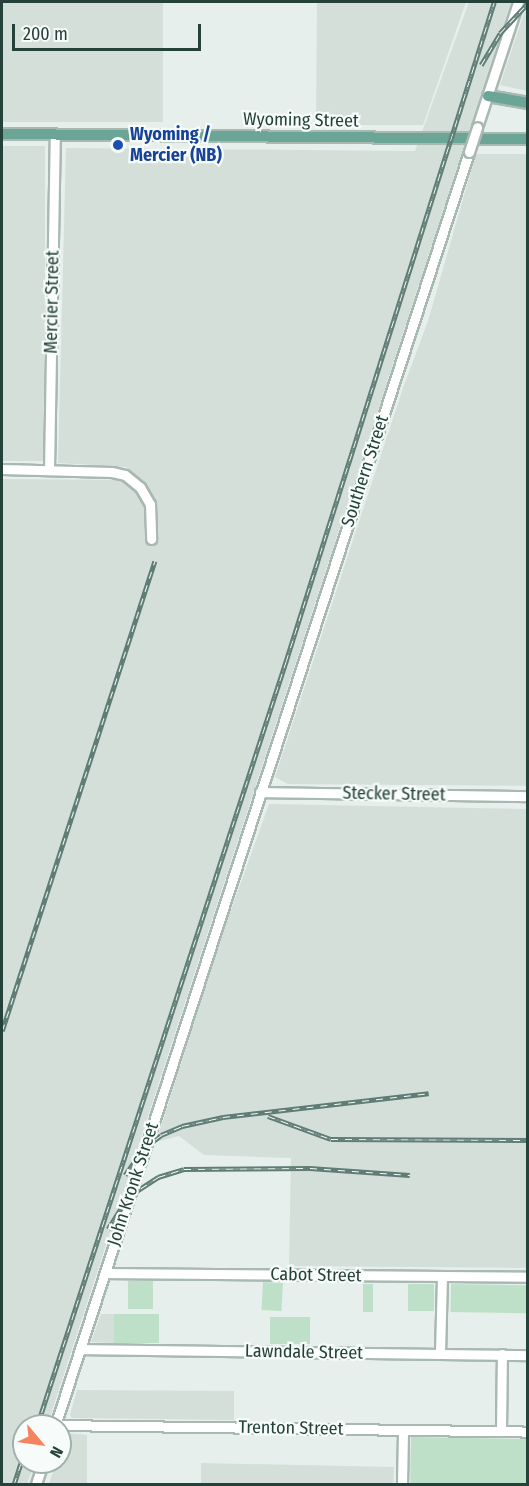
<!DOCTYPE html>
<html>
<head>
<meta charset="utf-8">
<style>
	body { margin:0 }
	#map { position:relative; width:529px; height:1486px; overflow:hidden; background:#e6efeb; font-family:"Fira Sans Condensed",sans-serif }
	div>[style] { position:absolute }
	.built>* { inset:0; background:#d4dfda; transform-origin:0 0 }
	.green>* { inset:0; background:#bfe0c8; transform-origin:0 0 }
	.roads { filter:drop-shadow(2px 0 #a8b8b2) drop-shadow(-2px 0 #a8b8b2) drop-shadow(0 2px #a8b8b2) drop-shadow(0 -2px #a8b8b2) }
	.minor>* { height:9px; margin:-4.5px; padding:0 4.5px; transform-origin:4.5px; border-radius:4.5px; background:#fff }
	.major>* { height:10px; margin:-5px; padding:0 5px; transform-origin:5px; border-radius:5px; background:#6aa596 }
	.rail>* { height:4.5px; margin-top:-2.25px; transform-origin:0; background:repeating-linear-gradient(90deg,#f7fbf9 0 7px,#5f7d75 0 14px); box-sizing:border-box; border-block:2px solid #5f7d75 }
	.bridges { filter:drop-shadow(2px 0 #a8b8b2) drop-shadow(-2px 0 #a8b8b2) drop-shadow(0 2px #a8b8b2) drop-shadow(0 -2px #a8b8b2) }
	.minor-bridge>* { height:9px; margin:-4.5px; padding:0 4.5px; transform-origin:4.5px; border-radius:4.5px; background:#fff }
	.dots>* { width:16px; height:16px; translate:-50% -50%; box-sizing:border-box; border:3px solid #f7fbf9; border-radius:50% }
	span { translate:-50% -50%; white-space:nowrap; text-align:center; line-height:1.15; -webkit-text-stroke:4.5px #f7fbf9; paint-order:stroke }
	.street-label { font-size:18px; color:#24423a }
	.transit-label { font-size:18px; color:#164399; font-weight:700 }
	.left { translate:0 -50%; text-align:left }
	.frame { position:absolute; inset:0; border:3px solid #24423a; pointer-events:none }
	.north { position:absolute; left:12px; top:1414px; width:60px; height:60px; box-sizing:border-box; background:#f7fbf9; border:2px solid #a3b1ad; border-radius:50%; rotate:119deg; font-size:16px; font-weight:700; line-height:24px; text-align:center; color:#24423a }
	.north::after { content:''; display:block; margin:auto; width:21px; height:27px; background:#f4845f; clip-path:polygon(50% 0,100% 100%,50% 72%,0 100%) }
	.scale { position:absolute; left:12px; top:24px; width:189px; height:27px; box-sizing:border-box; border:3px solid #24423a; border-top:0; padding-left:8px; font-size:18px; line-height:21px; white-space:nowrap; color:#24423a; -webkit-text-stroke:4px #f7fbf9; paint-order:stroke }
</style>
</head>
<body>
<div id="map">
	<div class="built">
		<i style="left:2px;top:2px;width:161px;height:120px"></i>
		<i style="clip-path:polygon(317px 2px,466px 2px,423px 125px,316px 125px)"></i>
		<i style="clip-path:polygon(469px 2px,511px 2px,47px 1426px,24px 1426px,24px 1462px,35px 1462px,27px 1484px,2px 1484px,2px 479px,122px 480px,125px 479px,127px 467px,58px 463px,66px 148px,415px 151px)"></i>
		<i style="clip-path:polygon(527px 10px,527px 91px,500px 85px,524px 13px)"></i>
		<i style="left:2px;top:146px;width:43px;height:315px"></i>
		<i style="clip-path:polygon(476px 154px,527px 154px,527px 786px,288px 784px,275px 777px,403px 388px,428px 321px)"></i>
		<i style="clip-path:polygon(269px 804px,527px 809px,527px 1268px,289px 1266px,291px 1158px,204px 1155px,179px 1136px,156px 1142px,221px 938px)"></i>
		<i style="clip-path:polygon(101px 1314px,114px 1314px,114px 1343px,91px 1342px)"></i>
		<i style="clip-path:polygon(77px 1390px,234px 1391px,234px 1420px,72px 1418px,70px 1415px)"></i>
		<i style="clip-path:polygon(66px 1433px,87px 1435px,87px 1484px,49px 1484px,56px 1462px,60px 1462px,60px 1451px)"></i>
		<i style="clip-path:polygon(201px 1463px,394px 1467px,393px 1484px,201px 1484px)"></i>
	</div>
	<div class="green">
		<i style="left:128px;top:1281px;width:25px;height:28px"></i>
		<i style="left:263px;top:1282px;width:20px;height:28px;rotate:3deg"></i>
		<i style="left:363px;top:1284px;width:10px;height:28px"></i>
		<i style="left:408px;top:1284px;width:26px;height:27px"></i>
		<i style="left:451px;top:1284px;width:76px;height:28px;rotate:1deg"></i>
		<i style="left:114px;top:1314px;width:45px;height:29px"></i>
		<i style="left:270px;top:1317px;width:40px;height:27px"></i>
		<i style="left:411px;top:1437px;width:116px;height:47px;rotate:1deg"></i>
	</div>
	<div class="roads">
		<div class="minor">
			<i style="left:477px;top:127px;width:132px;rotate:-71.8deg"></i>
			<i style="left:2px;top:469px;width:110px;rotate:1.6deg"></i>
			<i style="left:112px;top:472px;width:13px;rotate:13deg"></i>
			<i style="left:125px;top:475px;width:19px;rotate:39deg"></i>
			<i style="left:140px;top:487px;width:20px;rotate:60deg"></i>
			<i style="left:150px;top:504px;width:35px;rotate:88deg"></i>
			<i style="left:49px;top:470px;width:335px;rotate:-89deg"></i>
			<i style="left:260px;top:792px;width:268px;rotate:0.9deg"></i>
			<i style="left:105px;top:1273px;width:423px;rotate:0.5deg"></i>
			<i style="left:80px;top:1349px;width:448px;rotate:0.8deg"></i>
			<i style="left:440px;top:1353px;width:77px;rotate:-88.5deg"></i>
			<i style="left:55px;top:1425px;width:473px;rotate:0.8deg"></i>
			<i style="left:55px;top:1426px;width:1340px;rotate:-72deg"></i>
			<i style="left:501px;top:1431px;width:77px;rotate:-89.3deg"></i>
			<i style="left:36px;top:1484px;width:23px;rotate:-72deg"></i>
			<i style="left:402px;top:1484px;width:54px;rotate:-88.9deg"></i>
		</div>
		<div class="major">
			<i style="left:488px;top:96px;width:41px;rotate:9.9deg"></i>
			<i style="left:2px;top:134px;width:526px;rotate:0.54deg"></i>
		</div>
	</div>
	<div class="rail">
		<i style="left:481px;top:65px;width:37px;rotate:-59deg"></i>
		<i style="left:500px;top:33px;width:41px;rotate:-47deg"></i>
		<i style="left:2px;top:1031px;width:494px;rotate:-72deg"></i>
		<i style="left:268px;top:1116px;width:67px;rotate:20.1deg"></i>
		<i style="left:331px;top:1139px;width:197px;rotate:0.3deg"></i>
		<i style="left:125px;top:1175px;width:33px;rotate:-55deg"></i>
		<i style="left:144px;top:1148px;width:21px;rotate:-37deg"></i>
		<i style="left:161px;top:1135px;width:23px;rotate:-23deg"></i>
		<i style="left:182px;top:1126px;width:42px;rotate:-12.4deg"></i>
		<i style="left:223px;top:1117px;width:207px;rotate:-6.6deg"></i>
		<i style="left:108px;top:1229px;width:39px;rotate:-58deg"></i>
		<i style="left:129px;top:1196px;width:35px;rotate:-33deg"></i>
		<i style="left:158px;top:1177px;width:27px;rotate:-17deg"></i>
		<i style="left:184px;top:1169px;width:126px;rotate:-0.5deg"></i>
		<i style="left:310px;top:1168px;width:100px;rotate:4deg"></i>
		<i style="left:37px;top:1426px;width:805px;rotate:-71.97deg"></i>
		<i style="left:286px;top:661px;width:691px;rotate:-72.48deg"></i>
		<i style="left:14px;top:1484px;width:32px;rotate:-72deg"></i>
	</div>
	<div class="bridges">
		<div class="minor-bridge">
			<i style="left:469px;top:152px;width:26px;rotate:-72deg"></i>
		</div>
	</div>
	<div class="dots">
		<i style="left:118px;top:145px;background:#1a4fb4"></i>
	</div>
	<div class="street-label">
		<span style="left:301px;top:120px;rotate:1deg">Wyoming Street</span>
		<span style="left:52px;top:302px;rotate:-89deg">Mercier Street</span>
		<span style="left:365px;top:471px;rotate:-72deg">Southern Street</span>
		<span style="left:394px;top:794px;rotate:1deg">Stecker Street</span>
		<span style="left:133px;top:1184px;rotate:-72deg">John Kronk Street</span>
		<span style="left:316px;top:1275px;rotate:1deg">Cabot Street</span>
		<span style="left:304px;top:1352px;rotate:1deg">Lawndale Street</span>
		<span style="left:291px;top:1428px;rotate:1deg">Trenton Street</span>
	</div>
	<div class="transit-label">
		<span class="left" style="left:130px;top:145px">Wyoming /<br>Mercier (NB)</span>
	</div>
	<div class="frame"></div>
	<div class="north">N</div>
	<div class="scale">200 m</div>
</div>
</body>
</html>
